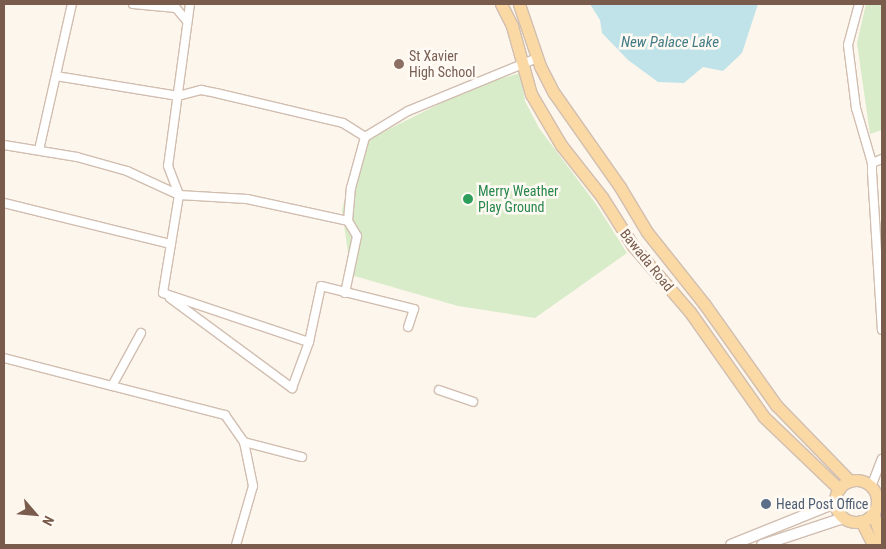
<!DOCTYPE html>
<html>
<head>
<meta charset="utf-8">
<style>
	body { margin:0 }
	#map { position:relative; width:886px; height:549px; overflow:hidden; background:#fdf6ec; font-family:"Roboto Condensed",sans-serif }
	div>[style] { position:absolute }
	.green>* { inset:0; background:#d8ecc9 }
	.water>* { inset:0; background:#bfe3e8 }
	.roads { filter:drop-shadow(1px 0 #d1beb0) drop-shadow(-1px 0 #d1beb0) drop-shadow(0 1px #d1beb0) drop-shadow(0 -1px #d1beb0) }
	.street>* { height:8px; margin:-4px; padding:0 4px; transform-origin:4px; border-radius:4px; background:#fff }
	.secondary>* { height:10px; margin:-5px; padding:0 5px; transform-origin:5px; border-radius:5px; background:#fff }
	.primary>* { height:11px; margin:-5.5px; padding:0 5.5px; transform-origin:5.5px; border-radius:5.5px; background:#fbd9a5 }
	.primary>.ring { margin:-5.5px; padding:0; box-sizing:content-box; background:none; border:11px solid #fbd9a5; border-radius:50% }
	.dots>* { width:14px; height:14px; translate:-50% -50%; box-sizing:border-box; border:2px solid #fffaf3; border-radius:50% }
	span { translate:-50% -50%; white-space:nowrap; text-align:center; line-height:1.15; -webkit-text-stroke:5px #fffaf3; paint-order:stroke }
	.education-label { font-size:14px; color:#785e54 }
	.left { translate:0 -50%; text-align:left }
	.leisure-label { font-size:14px; color:#27864d }
	.street-label { font-size:14px; color:#7a5c4d }
	.service-label { font-size:14px; color:#4e5e75 }
	.water-label { font-size:15px; color:#437c86; font-style:italic }
	.frame { position:absolute; inset:0; border:5px solid #7a5c4d; pointer-events:none }
	.north { position:absolute; left:10px; top:489px; width:50px; height:50px; -webkit-text-stroke:4px #fffaf3; paint-order:stroke; rotate:117deg; font-size:14px; font-weight:700; line-height:20px; text-align:center; color:#7a5c4d }
	.north::after { content:''; display:block; margin:auto; width:18px; height:22px; background:#7a5c4d; clip-path:polygon(50% 0,100% 100%,50% 72%,0 100%) }
</style>
</head>
<body>
<div id="map">
	<div class="green">
		<i style="clip-path:polygon(866px 4px,882px 4px,882px 130px,870px 134px,857px 43px)"></i>
		<i style="clip-path:polygon(521px 73px,525px 101px,539px 128px,596px 204px,627px 253px,535px 318px,458px 306px,351px 275px,342px 210px,359px 144px,447px 100px,488px 82px)"></i>
	</div>
	<div class="water">
		<i style="clip-path:polygon(590px 4px,758px 4px,742px 53px,723px 71px,703px 67px,684px 83px,658px 82px,628px 60px,602px 33px,600px 20px)"></i>
	</div>
	<div class="roads">
		<div class="street">
			<i style="left:133px;top:4px;width:43px;rotate:5.3deg"></i>
			<i style="left:176px;top:8px;width:17px;rotate:50deg"></i>
			<i style="left:190px;top:4px;width:163px;rotate:97.7deg"></i>
			<i style="left:168px;top:166px;width:31px;rotate:69deg"></i>
			<i style="left:179px;top:195px;width:99px;rotate:99.3deg"></i>
			<i style="left:163px;top:293px;width:154px;rotate:18.6deg"></i>
			<i style="left:859px;top:4px;width:42px;rotate:105deg"></i>
			<i style="left:848px;top:45px;width:64px;rotate:82.8deg"></i>
			<i style="left:856px;top:108px;width:57px;rotate:73.8deg"></i>
			<i style="left:56px;top:76px;width:124px;rotate:9.3deg"></i>
			<i style="left:178px;top:96px;width:24px;rotate:-15deg"></i>
			<i style="left:201px;top:90px;width:15px;rotate:11deg"></i>
			<i style="left:216px;top:93px;width:130px;rotate:13.3deg"></i>
			<i style="left:343px;top:123px;width:26px;rotate:32deg"></i>
			<i style="left:4px;top:145px;width:74px;rotate:9.3deg"></i>
			<i style="left:77px;top:157px;width:52px;rotate:15.6deg"></i>
			<i style="left:127px;top:171px;width:57px;rotate:24.8deg"></i>
			<i style="left:179px;top:195px;width:68px;rotate:3.4deg"></i>
			<i style="left:247px;top:199px;width:103px;rotate:12.3deg"></i>
			<i style="left:348px;top:221px;width:33px;rotate:-85deg"></i>
			<i style="left:351px;top:188px;width:53px;rotate:-74.6deg"></i>
			<i style="left:365px;top:137px;width:50px;rotate:-31.2deg"></i>
			<i style="left:408px;top:111px;width:139px;rotate:-22.3deg"></i>
			<i style="left:39px;top:150px;width:150px;rotate:-77.3deg"></i>
			<i style="left:882px;top:159px;width:11px;rotate:158deg"></i>
			<i style="left:872px;top:163px;width:9px;rotate:90deg"></i>
			<i style="left:872px;top:172px;width:158px;rotate:86.4deg"></i>
			<i style="left:4px;top:203px;width:172px;rotate:13.8deg"></i>
			<i style="left:345px;top:293px;width:58px;rotate:-78.1deg"></i>
			<i style="left:357px;top:236px;width:17px;rotate:-121deg"></i>
			<i style="left:170px;top:298px;width:152px;rotate:36.4deg"></i>
			<i style="left:292px;top:388px;width:49px;rotate:-69.7deg"></i>
			<i style="left:309px;top:342px;width:57px;rotate:-77.9deg"></i>
			<i style="left:321px;top:286px;width:96px;rotate:13.9deg"></i>
			<i style="left:414px;top:309px;width:19px;rotate:108deg"></i>
			<i style="left:141px;top:333px;width:60px;rotate:118.7deg"></i>
			<i style="left:112px;top:386px;width:117px;rotate:14.4deg"></i>
			<i style="left:225px;top:415px;width:33px;rotate:55deg"></i>
			<i style="left:244px;top:442px;width:45px;rotate:78.4deg"></i>
			<i style="left:253px;top:486px;width:61px;rotate:106.1deg"></i>
			<i style="left:4px;top:358px;width:112px;rotate:14.5deg"></i>
			<i style="left:439px;top:390px;width:36px;rotate:19deg"></i>
			<i style="left:244px;top:442px;width:60px;rotate:14.5deg"></i>
			<i style="left:871px;top:487px;width:30px;rotate:-69deg"></i>
			<i style="left:876px;top:501px;width:6px"></i>
		</div>
		<div class="secondary">
			<i style="left:731px;top:545px;width:112px;rotate:-22deg"></i>
			<i style="left:762px;top:545px;width:85px;rotate:-18.4deg"></i>
		</div>
		<div class="primary">
			<i style="left:501px;top:4px;width:25px;rotate:63deg"></i>
			<i style="left:512px;top:26px;width:71px;rotate:74.4deg"></i>
			<i style="left:531px;top:94px;width:59px;rotate:59.5deg"></i>
			<i style="left:561px;top:145px;width:66px;rotate:51.7deg"></i>
			<i style="left:602px;top:197px;width:58px;rotate:57.7deg"></i>
			<i style="left:633px;top:246px;width:87px;rotate:49.2deg"></i>
			<i style="left:690px;top:312px;width:128px;rotate:54.8deg"></i>
			<i style="left:764px;top:417px;width:104px;rotate:43.8deg"></i>
			<i style="left:519px;top:4px;width:65px;rotate:71.3deg"></i>
			<i style="left:540px;top:66px;width:30px;rotate:63deg"></i>
			<i style="left:554px;top:93px;width:115px;rotate:54.9deg"></i>
			<i style="left:620px;top:187px;width:52px;rotate:59deg"></i>
			<i style="left:647px;top:232px;width:93px;rotate:51.5deg"></i>
			<i style="left:705px;top:305px;width:123px;rotate:54.6deg"></i>
			<i style="left:776px;top:405px;width:106px;rotate:45.8deg"></i>
			<i class="ring" style="left:835px;top:480px;width:31px;height:31px"></i>
			<i style="left:873px;top:513px;width:29px;rotate:72deg"></i>
			<i style="left:861px;top:521px;width:27px;rotate:63deg"></i>
		</div>
	</div>
	<div class="dots">
		<i style="left:399px;top:64px;background:#8d6e63"></i>
		<i style="left:468px;top:199px;background:#2e9e5b"></i>
		<i style="left:766px;top:504px;background:#5c6f8a"></i>
	</div>
	<div class="education-label">
		<span class="left" style="left:409px;top:64px">St Xavier<br>High School</span>
	</div>
	<div class="leisure-label">
		<span class="left" style="left:478px;top:199px">Merry Weather<br>Play Ground</span>
	</div>
	<div class="street-label">
		<span style="left:647px;top:260px;rotate:51deg">Bawada Road</span>
	</div>
	<div class="service-label">
		<span class="left" style="left:776px;top:504px">Head Post Office</span>
	</div>
	<div class="water-label">
		<span style="left:670px;top:43px">New Palace Lake</span>
	</div>
	<div class="frame"></div>
	<div class="north">N</div>
</div>
</body>
</html>
